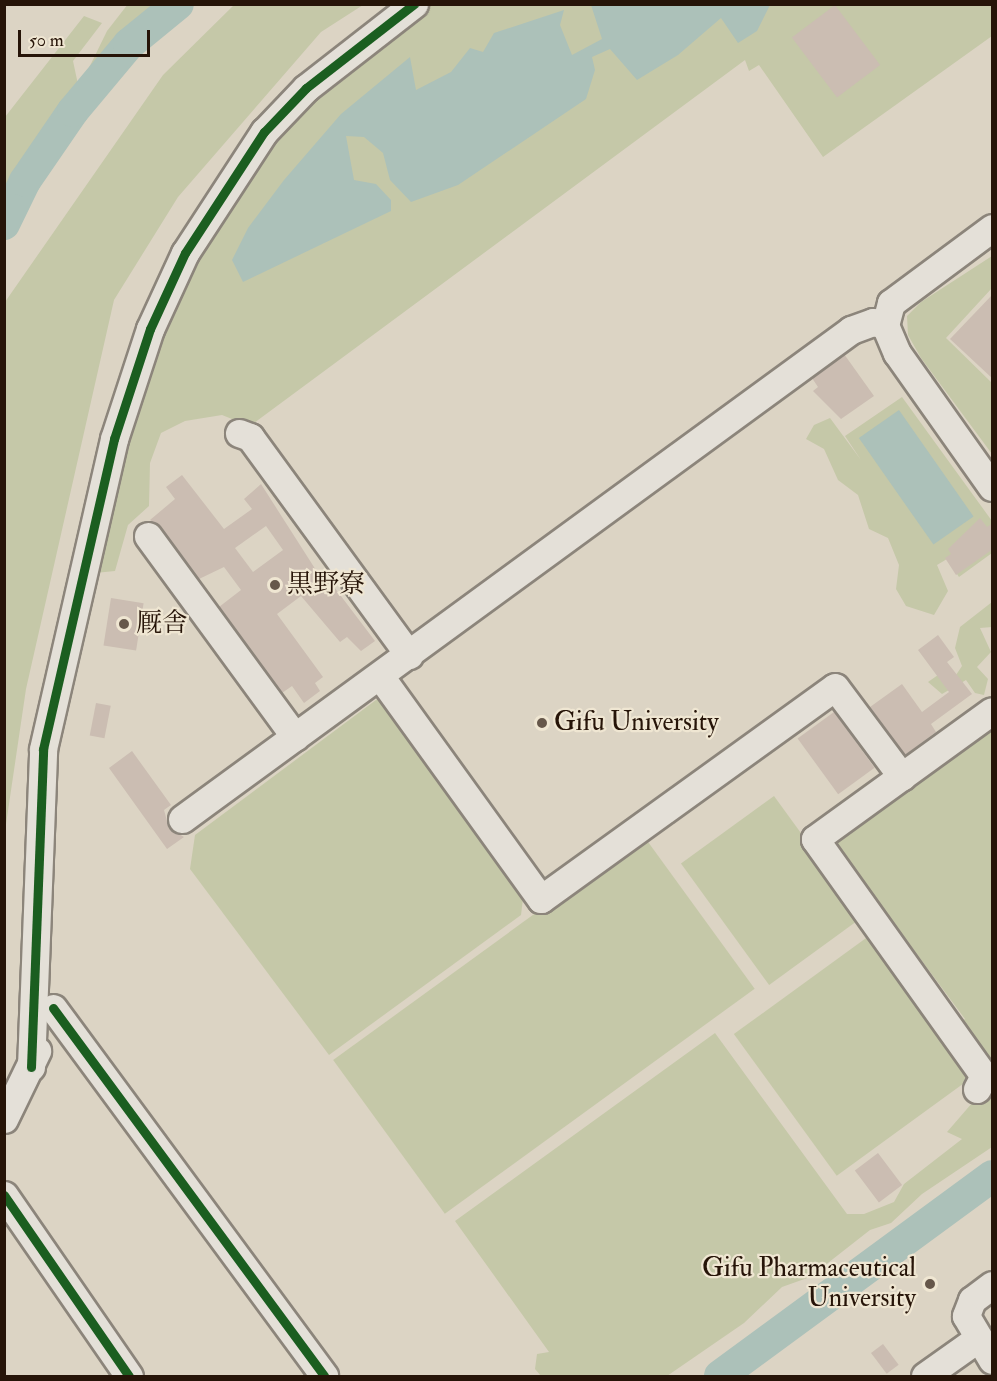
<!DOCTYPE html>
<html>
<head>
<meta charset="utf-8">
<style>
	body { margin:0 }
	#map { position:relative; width:997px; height:1381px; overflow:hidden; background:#dcd4c4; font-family:"IM FELL Double Pica","Noto Serif JP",serif }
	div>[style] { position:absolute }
	.green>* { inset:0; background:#c5c8a8; transform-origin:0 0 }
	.water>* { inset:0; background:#acc1b9; transform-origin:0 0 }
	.river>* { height:32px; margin:-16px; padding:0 16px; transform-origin:16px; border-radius:16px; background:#acc1b9 }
	.building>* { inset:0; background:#cbbdb2; transform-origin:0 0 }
	.roads { filter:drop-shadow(2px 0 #8c857b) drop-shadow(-2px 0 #8c857b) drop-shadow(0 2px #8c857b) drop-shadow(0 -2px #8c857b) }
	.minor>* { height:27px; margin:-13.5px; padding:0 13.5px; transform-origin:13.5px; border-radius:13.5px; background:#e4e0d8 }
	.cycleway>* { height:9px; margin:-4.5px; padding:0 4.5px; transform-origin:4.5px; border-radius:4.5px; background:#1b5e20 }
	.dots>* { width:16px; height:16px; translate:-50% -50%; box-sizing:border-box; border:3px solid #efe6d2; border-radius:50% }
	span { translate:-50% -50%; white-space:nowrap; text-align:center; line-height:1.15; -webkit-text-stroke:4.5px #efe6d2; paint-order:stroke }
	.poi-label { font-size:26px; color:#261408 }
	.left { translate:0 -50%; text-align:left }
	.right { translate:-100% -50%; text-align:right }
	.frame { position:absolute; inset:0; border:6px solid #261408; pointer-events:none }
	.scale { position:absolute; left:18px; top:30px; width:132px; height:27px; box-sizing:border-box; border:3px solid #261408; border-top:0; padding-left:8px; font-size:18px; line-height:21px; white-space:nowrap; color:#261408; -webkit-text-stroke:4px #efe6d2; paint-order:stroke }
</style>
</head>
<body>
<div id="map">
	<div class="green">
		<i style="clip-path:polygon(128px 4px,166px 5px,97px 72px,85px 76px,107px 31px)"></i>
		<i style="clip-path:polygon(235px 4px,363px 5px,321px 32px,178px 197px,114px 300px,26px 689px,5px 831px,5px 302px,163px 75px)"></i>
		<i style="clip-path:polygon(403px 5px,992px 5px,992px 36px,823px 157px,759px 65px,749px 71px,745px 60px,254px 423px,247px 425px,222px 415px,185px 421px,161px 433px,150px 463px,149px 506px,128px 525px,115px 571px,95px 573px,131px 402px,235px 177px)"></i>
		<i style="clip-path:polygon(84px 16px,102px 23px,73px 61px,79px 89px,5px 202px,5px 117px)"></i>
		<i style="clip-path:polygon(992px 256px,992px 288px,946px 338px,992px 383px,992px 454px,921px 358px,908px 335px,907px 316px,921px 302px)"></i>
		<i style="clip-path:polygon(902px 397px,992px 521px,992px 553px,959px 577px,947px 559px,937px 565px,948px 591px,934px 615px,906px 606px,896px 589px,899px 565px,888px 538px,869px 529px,858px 495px,838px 480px,824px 449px,806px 439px,814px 425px,830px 418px,861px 460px,845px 436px)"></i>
		<i style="clip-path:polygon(992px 602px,992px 627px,980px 628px,991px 652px,977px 667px,988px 679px,984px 695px,975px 693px,966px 680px,942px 694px,928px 682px,938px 675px,954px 678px,962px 666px,955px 648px,960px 627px)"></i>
		<i style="clip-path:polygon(380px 697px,524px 890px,521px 915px,329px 1055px,190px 869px,195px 835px)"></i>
		<i style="clip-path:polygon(992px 724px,992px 1079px,957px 1024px,965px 1019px,833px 841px)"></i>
		<i style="left:774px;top:796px;width:150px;height:115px;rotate:54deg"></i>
		<i style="left:643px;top:835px;width:190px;height:383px;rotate:54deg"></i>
		<i style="left:873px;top:933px;width:175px;height:172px;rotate:54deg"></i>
		<i style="clip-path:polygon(715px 1033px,847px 1214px,864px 1214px,894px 1202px,904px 1184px,962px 1139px,947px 1132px,992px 1080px,992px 1147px,922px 1194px,891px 1223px,870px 1230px,810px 1277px,782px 1287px,744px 1323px,667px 1376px,541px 1376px,535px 1369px,537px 1354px,549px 1352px,455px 1221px)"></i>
	</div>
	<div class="water">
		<i style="clip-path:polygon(591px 5px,770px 5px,757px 31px,738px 43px,721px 18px,678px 55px,637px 80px,610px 49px,592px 57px,595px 70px,586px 99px,458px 185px,411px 202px,390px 180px,383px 153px,364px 137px,346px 136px,354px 180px,376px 184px,391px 200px,391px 211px,243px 282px,232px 260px,248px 228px,284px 180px,341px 114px,410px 57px,416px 90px,451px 72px,470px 48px,483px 52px,494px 33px,564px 10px,560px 25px,572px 55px,602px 39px)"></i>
		<i style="left:899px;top:410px;width:130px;height:49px;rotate:55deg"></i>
	</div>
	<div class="river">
		<i style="left:4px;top:224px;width:48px;rotate:-64deg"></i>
		<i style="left:25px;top:181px;width:85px;rotate:-55.6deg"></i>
		<i style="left:73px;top:111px;width:87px;rotate:-50.1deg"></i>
		<i style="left:129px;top:44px;width:63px;rotate:-39.2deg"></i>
		<i style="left:720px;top:1376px;width:338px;rotate:-36.3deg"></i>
	</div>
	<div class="building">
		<i style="left:835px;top:5px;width:75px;height:54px;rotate:53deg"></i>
		<i style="clip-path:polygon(993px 294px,993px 379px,950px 339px)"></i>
		<i style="clip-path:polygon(844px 354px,874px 396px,841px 419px,813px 391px,818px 387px,812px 378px)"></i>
		<i style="clip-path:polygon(evenodd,182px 475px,224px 529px,252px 509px,244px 499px,261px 484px,321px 578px,325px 575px,375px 641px,361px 651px,347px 637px,340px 642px,301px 596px,277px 614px,323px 677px,315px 683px,320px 691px,304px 703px,292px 686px,282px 693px,219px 607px,241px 590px,224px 567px,199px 579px,161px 527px,150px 520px,175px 499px,166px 487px,182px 475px,266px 526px,283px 550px,253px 572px,235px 548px,266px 526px)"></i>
		<i style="clip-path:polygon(980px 518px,987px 527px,993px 523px,993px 549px,956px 575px,945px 558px,951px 554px,948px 549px)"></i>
		<i style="left:111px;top:598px;width:33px;height:48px;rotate:9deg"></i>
		<i style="clip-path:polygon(938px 635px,954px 657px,947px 662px,972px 694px,931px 724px,936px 732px,905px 755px,870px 707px,902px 684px,922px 712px,949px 692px,918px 650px)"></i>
		<i style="left:96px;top:703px;width:15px;height:33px;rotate:11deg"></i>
		<i style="left:834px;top:712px;width:69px;height:45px;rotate:54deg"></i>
		<i style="clip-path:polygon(132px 751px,171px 805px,164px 810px,169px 828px,184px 837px,167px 849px,109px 768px)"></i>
		<i style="left:878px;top:1153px;width:40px;height:29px;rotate:53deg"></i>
		<i style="left:883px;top:1344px;width:26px;height:15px;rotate:53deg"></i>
	</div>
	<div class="roads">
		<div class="minor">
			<i style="left:992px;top:228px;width:126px;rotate:143.4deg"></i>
			<i style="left:891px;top:303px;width:23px;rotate:105deg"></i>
			<i style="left:885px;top:325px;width:30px;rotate:67deg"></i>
			<i style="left:897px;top:353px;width:164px;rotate:54.7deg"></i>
			<i style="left:239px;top:433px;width:12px;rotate:20deg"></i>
			<i style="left:250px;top:437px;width:270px;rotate:53.9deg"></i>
			<i style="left:148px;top:536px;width:249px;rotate:53.8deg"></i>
			<i style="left:380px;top:676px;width:275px;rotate:54.2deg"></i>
			<i style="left:541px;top:899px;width:362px;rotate:-35.8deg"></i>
			<i style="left:835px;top:687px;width:112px;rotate:53.3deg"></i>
			<i style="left:182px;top:819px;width:829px;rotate:-36.16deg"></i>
			<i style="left:851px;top:330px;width:23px;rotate:-20deg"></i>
			<i style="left:873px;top:322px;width:12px;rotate:14deg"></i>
			<i style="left:53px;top:1008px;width:457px;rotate:53.6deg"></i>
			<i style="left:31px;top:1067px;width:318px;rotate:-87.8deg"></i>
			<i style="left:43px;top:749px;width:318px;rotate:-77.1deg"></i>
			<i style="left:114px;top:439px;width:116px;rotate:-71.9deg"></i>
			<i style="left:150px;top:329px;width:84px;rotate:-65.3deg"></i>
			<i style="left:185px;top:253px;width:145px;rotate:-56.9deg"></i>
			<i style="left:264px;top:132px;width:61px;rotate:-46.3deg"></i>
			<i style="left:306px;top:88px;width:137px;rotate:-37.9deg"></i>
			<i style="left:977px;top:1089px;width:15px;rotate:-62deg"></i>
			<i style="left:984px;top:1076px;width:291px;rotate:-125.5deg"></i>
			<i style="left:815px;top:839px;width:218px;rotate:-35.9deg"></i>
			<i style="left:4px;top:1119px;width:76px;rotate:-64.1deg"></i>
			<i style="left:4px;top:1195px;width:220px;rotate:55.4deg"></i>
			<i style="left:992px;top:1285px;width:25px;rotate:143deg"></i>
			<i style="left:972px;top:1300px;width:17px;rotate:111deg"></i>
			<i style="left:966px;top:1316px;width:51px;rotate:59.4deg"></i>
			<i style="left:925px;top:1376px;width:64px;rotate:-35.4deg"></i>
		</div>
	</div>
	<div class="cycleway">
		<i style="left:53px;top:1008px;width:457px;rotate:53.6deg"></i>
		<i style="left:31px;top:1067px;width:318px;rotate:-87.8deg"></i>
		<i style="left:43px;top:749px;width:318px;rotate:-77.1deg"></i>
		<i style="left:114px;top:439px;width:116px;rotate:-71.9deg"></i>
		<i style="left:150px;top:329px;width:84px;rotate:-65.3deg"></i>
		<i style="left:185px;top:253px;width:145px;rotate:-56.9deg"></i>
		<i style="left:264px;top:132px;width:61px;rotate:-46.3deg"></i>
		<i style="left:306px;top:88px;width:137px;rotate:-37.9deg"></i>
		<i style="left:4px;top:1195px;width:220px;rotate:55.4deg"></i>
	</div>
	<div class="dots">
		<i style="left:275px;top:585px;background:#66574a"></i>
		<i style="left:124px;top:624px;background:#66574a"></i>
		<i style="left:542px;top:723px;background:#66574a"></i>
		<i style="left:930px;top:1284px;background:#66574a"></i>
	</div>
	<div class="poi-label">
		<span class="left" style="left:287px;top:585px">黒野寮</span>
		<span class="left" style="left:136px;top:624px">厩舎</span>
		<span class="left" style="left:554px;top:723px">Gifu University</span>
		<span class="right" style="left:916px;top:1284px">Gifu Pharmaceutical<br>University</span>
	</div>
	<div class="frame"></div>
	<div class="scale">50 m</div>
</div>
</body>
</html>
